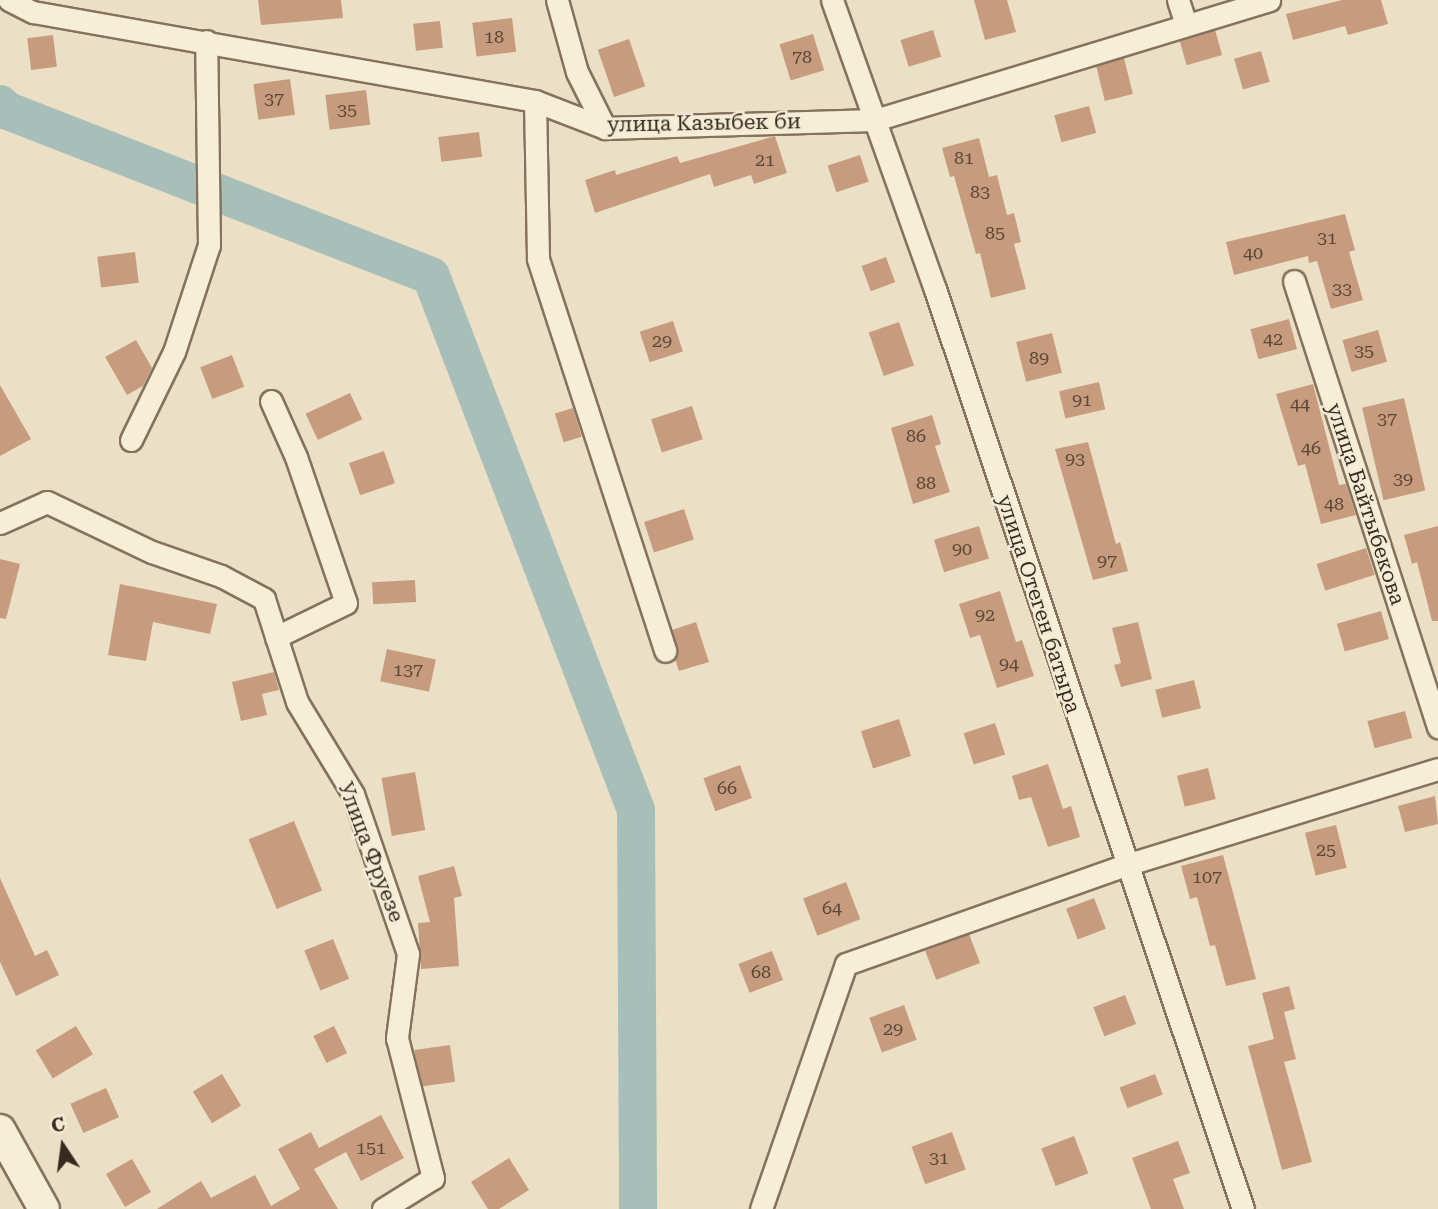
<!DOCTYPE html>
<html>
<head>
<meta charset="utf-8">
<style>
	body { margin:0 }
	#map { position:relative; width:1438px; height:1209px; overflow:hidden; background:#ebe0c6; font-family:"Roboto Serif",serif }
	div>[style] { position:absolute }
	.river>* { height:38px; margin:-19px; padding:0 19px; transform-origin:19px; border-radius:19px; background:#a7bfb8 }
	.building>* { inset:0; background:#c79c7e; transform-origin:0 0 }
	.roads { filter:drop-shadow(2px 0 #85725d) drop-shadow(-2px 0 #85725d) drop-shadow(0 2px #85725d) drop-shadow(0 -2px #85725d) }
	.street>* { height:21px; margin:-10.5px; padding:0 10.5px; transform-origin:10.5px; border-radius:10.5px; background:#f7eed8 }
	.secondary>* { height:30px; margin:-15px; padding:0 15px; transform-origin:15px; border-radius:15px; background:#f7eed8 }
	span { translate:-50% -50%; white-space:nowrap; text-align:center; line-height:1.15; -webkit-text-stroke:5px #f3ebd5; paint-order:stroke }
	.number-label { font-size:18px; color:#5b4737 }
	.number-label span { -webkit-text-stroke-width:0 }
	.street-label { font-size:21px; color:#372b1f }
	.north { position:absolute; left:28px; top:1111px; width:70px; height:70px; -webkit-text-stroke:5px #f3ebd5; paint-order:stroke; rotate:347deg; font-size:19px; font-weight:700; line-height:28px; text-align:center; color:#372b1f }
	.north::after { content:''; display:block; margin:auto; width:24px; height:32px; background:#372b1f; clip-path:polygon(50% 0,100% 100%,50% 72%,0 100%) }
</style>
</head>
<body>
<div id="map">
	<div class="river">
		<i style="left:0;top:104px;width:11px;rotate:41deg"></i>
		<i style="left:8px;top:111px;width:454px;rotate:21.3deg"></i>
		<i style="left:431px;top:276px;width:572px;rotate:69deg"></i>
		<i style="left:636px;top:810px;width:399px;rotate:89.7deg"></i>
	</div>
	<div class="building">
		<i style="clip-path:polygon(258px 0,341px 0,343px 18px,261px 25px)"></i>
		<i style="clip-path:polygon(974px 0,1007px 0,1016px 32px,985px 40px)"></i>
		<i style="clip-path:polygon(1342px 0,1381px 0,1388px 24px,1348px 35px,1345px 26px,1293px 40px,1286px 14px)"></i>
		<i style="left:512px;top:18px;width:34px;height:40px;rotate:83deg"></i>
		<i style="left:440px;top:21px;width:27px;height:27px;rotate:84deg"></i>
		<i style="left:933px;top:30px;width:28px;height:34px;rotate:73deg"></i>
		<i style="left:1215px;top:30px;width:26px;height:37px;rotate:74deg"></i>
		<i style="left:813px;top:34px;width:38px;height:35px;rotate:73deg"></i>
		<i style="left:53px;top:35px;width:32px;height:26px;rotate:83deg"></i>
		<i style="left:629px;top:39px;width:50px;height:33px;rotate:71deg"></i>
		<i style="left:1261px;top:51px;width:32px;height:28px;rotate:74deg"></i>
		<i style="left:1124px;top:58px;width:37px;height:29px;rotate:76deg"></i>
		<i style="left:290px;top:79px;width:36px;height:37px;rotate:82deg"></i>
		<i style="left:366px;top:90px;width:35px;height:41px;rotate:83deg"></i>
		<i style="left:1089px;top:106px;width:28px;height:36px;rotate:75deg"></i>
		<i style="left:479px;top:132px;width:25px;height:41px;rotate:83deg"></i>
		<i style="clip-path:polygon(775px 136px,787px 173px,754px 184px,751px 175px,714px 187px,710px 174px,595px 213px,585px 180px,615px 170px,616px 175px,677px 156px,680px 163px)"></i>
		<i style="clip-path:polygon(979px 138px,989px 177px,997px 175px,1007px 215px,1014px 213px,1021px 242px,1014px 244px,1026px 289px,991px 298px,980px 253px,976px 254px,954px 176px,950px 177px,942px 148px)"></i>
		<i style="left:860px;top:155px;width:28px;height:34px;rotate:72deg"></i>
		<i style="clip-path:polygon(1345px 214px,1355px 250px,1349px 252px,1363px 300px,1331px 309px,1317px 261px,1309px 263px,1308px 256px,1234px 275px,1226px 242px)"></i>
		<i style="left:135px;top:252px;width:31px;height:38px;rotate:83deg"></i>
		<i style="left:886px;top:257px;width:27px;height:26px;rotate:70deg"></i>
		<i style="left:1289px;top:319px;width:31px;height:40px;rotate:75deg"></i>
		<i style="left:673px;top:321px;width:32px;height:35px;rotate:72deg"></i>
		<i style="left:899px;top:322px;width:46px;height:32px;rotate:71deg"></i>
		<i style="left:1378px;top:330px;width:33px;height:37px;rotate:74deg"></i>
		<i style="left:1052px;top:333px;width:41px;height:37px;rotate:76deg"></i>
		<i style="clip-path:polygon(136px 340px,152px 368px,143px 386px,127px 395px,105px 357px)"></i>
		<i style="left:232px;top:355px;width:34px;height:34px;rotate:69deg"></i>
		<i style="left:1099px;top:382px;width:28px;height:41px;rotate:77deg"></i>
		<i style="clip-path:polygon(1313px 384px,1339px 485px,1346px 484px,1356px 515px,1321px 524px,1305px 464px,1298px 466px,1276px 394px)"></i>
		<i style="clip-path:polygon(0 385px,31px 439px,0 456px)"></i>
		<i style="left:350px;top:393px;width:29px;height:49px;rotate:65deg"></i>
		<i style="left:1404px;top:398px;width:95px;height:43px;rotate:77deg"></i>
		<i style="left:692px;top:406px;width:35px;height:43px;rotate:72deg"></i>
		<i style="left:573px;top:408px;width:30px;height:19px;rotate:73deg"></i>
		<i style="clip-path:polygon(932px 415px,941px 444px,935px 446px,950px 492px,913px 504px,891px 428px)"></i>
		<i style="clip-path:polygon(1088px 442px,1116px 544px,1120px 542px,1128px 571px,1093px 580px,1055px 449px)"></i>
		<i style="left:384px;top:451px;width:34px;height:37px;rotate:71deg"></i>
		<i style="left:684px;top:509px;width:32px;height:42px;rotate:72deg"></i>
		<i style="left:979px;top:526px;width:34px;height:47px;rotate:73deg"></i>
		<i style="clip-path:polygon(1438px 526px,1438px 621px,1432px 621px,1417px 562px,1412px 564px,1404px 535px)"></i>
		<i style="left:1366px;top:548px;width:28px;height:52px;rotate:72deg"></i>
		<i style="clip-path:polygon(0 559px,20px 564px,6px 619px,0 618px)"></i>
		<i style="left:415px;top:580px;width:22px;height:43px;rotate:87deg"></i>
		<i style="clip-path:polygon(120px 584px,217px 604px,210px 634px,153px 622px,146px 661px,108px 655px)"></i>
		<i style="clip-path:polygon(1000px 591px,1016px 642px,1022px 640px,1034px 676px,997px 688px,980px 635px,970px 638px,959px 604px)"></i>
		<i style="left:1381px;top:611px;width:29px;height:46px;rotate:74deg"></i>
		<i style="clip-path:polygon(696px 622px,709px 662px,679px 671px,675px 659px,678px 648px,672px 630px)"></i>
		<i style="clip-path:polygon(1138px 622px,1152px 679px,1121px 687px,1114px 665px,1121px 663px,1112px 628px)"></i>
		<i style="left:387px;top:649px;width:50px;height:33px;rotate:12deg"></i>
		<i style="clip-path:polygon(274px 672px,279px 690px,262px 694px,267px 715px,241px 721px,232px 682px)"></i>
		<i style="left:1194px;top:680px;width:29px;height:40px;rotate:76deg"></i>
		<i style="left:1405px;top:711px;width:28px;height:39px;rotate:75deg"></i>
		<i style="left:899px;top:719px;width:39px;height:40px;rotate:72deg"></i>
		<i style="left:995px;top:723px;width:33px;height:33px;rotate:72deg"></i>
		<i style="clip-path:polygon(1048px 764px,1063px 809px,1071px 806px,1080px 837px,1048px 847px,1031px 797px,1019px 800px,1012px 776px)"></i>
		<i style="left:740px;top:765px;width:35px;height:39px;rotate:70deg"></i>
		<i style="left:1208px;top:768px;width:32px;height:32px;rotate:76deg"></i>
		<i style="left:415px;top:772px;width:59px;height:34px;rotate:80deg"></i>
		<i style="clip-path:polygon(1435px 796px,1438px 824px,1405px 832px,1398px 806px)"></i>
		<i style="left:294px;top:821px;width:75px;height:49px;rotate:68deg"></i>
		<i style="left:1336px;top:825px;width:44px;height:32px;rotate:76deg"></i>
		<i style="clip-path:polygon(1223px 855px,1256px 979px,1226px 986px,1215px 945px,1210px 946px,1197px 897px,1190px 899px,1181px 866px)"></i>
		<i style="clip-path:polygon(454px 866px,462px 896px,454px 898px,459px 966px,421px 969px,418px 923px,430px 922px,418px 876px)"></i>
		<i style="clip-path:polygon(0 878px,35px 956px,47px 950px,59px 975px,16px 996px,0 962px)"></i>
		<i style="left:846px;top:882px;width:40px;height:46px;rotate:69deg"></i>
		<i style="left:1094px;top:898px;width:33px;height:30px;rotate:69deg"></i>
		<i style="left:969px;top:934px;width:31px;height:47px;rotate:69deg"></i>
		<i style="left:333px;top:939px;width:43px;height:31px;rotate:68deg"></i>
		<i style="left:772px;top:951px;width:31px;height:36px;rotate:69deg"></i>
		<i style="clip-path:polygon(1289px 986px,1295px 1009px,1284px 1012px,1296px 1059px,1284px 1062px,1312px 1162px,1282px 1170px,1248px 1046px,1274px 1039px,1262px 993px)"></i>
		<i style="left:1125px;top:995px;width:31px;height:34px;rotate:69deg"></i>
		<i style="left:904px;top:1005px;width:37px;height:37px;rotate:70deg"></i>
		<i style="left:76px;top:1026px;width:33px;height:47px;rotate:59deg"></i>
		<i style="left:334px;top:1026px;width:30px;height:23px;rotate:64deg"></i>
		<i style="left:450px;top:1045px;width:37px;height:36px;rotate:82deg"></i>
		<i style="left:222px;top:1074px;width:37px;height:34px;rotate:59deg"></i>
		<i style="left:1155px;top:1074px;width:22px;height:38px;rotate:69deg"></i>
		<i style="left:106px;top:1088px;width:32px;height:39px;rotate:66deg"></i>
		<i style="clip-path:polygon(381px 1115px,404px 1158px,361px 1181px,346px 1152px,314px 1169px,338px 1209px,157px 1209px,201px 1181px,211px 1198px,255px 1175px,271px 1206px,300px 1189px,278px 1149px,311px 1132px,319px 1148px)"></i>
		<i style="left:952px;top:1132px;width:40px;height:43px;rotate:70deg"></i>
		<i style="left:1074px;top:1136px;width:40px;height:35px;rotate:69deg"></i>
		<i style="clip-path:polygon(1178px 1141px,1190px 1173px,1173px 1179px,1184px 1209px,1151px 1209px,1132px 1158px)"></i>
		<i style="clip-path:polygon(509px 1158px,529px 1190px,499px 1209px,488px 1209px,471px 1182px)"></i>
		<i style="left:132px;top:1159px;width:38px;height:30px;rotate:60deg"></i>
	</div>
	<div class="roads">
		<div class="street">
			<i style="left:9px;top:0;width:27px;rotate:27deg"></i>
			<i style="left:33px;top:12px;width:510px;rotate:10.05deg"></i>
			<i style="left:535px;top:101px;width:75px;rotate:21.1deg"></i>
			<i style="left:605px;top:128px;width:270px;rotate:-1.7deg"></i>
			<i style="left:875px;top:120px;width:412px;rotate:-16.9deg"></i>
			<i style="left:557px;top:0;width:75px;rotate:74.5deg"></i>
			<i style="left:577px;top:72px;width:63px;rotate:63.4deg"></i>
			<i style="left:832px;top:0;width:307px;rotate:70.4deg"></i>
			<i style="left:935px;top:289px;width:970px;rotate:71.49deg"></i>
			<i style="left:1178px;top:0;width:26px;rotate:72deg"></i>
			<i style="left:535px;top:101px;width:158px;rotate:88.9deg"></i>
			<i style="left:538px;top:259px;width:412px;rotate:72deg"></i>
			<i style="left:1294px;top:281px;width:469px;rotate:72.1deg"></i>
			<i style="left:271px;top:401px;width:61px;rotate:65.9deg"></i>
			<i style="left:296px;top:457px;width:154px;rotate:71.1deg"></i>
			<i style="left:346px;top:603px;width:78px;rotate:154.1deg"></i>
			<i style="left:131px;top:440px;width:98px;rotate:-64deg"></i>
			<i style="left:174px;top:352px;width:113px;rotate:-71.9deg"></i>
			<i style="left:209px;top:245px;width:204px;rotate:-90.8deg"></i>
			<i style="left:0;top:523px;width:51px;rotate:-24.1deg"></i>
			<i style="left:47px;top:502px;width:116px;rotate:25.5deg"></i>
			<i style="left:152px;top:552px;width:73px;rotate:19.2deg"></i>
			<i style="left:221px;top:576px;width:49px;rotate:28.1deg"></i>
			<i style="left:264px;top:599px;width:108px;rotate:72.2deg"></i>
			<i style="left:297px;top:702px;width:108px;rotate:58.7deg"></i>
			<i style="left:353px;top:794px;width:169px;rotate:71deg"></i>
			<i style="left:408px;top:954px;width:85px;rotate:97.5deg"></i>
			<i style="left:397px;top:1038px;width:145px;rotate:75.6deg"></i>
			<i style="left:433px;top:1178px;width:59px;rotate:148.2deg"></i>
			<i style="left:761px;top:1209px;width:259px;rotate:-70.9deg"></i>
			<i style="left:846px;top:964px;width:297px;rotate:-19.5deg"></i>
			<i style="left:1126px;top:865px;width:326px;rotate:-17.1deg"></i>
		</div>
		<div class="secondary">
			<i style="left:0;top:1130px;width:90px;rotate:60.9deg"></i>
		</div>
	</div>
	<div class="number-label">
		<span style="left:494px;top:37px">18</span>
		<span style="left:802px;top:57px">78</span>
		<span style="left:274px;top:99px">37</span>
		<span style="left:347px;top:110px">35</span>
		<span style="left:964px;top:158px">81</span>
		<span style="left:765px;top:160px">21</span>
		<span style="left:980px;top:192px">83</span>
		<span style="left:995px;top:233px">85</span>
		<span style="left:1327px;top:238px">31</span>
		<span style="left:1253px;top:253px">40</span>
		<span style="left:1342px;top:289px">33</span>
		<span style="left:1273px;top:339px">42</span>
		<span style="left:662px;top:341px">29</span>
		<span style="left:1364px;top:351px">35</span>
		<span style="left:1039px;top:358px">89</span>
		<span style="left:1082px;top:400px">91</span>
		<span style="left:1300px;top:404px">44</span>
		<span style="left:1387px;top:419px">37</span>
		<span style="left:916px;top:436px">86</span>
		<span style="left:1311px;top:448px">46</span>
		<span style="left:1075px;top:459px">93</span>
		<span style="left:1403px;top:479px">39</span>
		<span style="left:926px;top:483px">88</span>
		<span style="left:1334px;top:504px">48</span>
		<span style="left:962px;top:549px">90</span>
		<span style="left:1107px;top:561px">97</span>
		<span style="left:985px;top:615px">92</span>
		<span style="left:1009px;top:664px">94</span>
		<span style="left:408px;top:670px">137</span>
		<span style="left:727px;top:788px">66</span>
		<span style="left:1326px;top:850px">25</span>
		<span style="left:1207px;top:877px">107</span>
		<span style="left:832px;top:908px">64</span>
		<span style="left:761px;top:972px">68</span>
		<span style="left:893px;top:1029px">29</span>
		<span style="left:371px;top:1148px">151</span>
		<span style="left:939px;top:1158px">31</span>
	</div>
	<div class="street-label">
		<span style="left:704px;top:123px;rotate:-1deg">улица Казыбек би</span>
		<span style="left:1366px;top:504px;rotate:72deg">улица Байтыбекова</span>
		<span style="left:1039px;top:604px;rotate:72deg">улица Отеген батыра</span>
		<span style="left:371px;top:852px;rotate:69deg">Улица Фруезе</span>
	</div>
	<div class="north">С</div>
</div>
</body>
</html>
